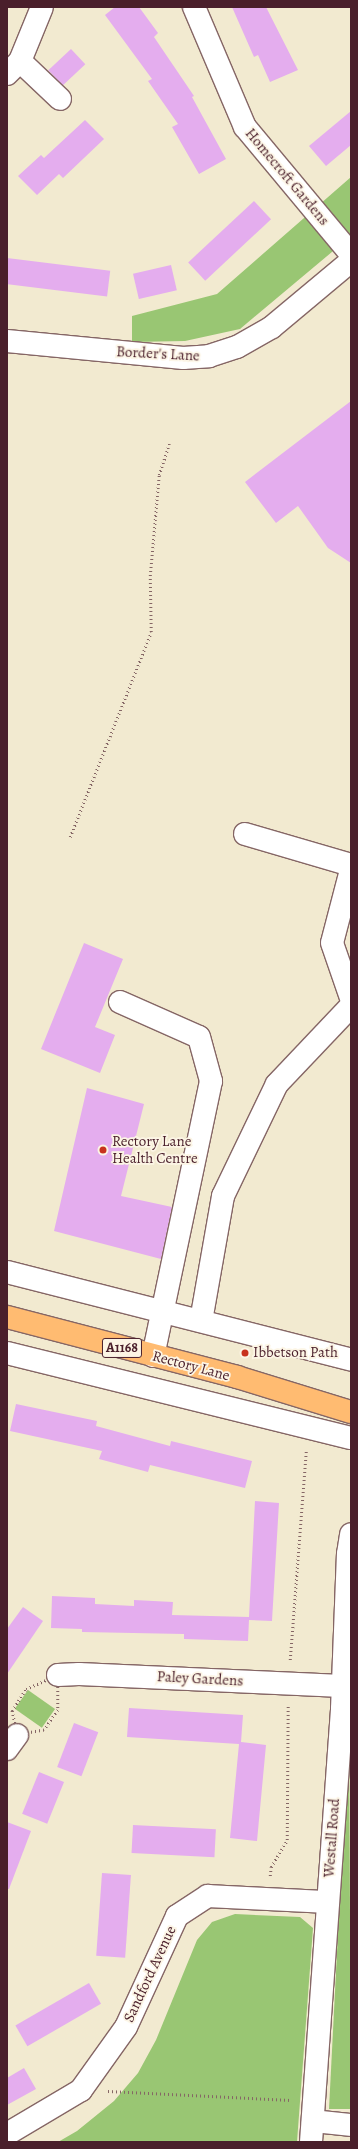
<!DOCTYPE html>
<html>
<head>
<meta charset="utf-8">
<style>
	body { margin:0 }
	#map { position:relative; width:358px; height:2149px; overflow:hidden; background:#f2ead0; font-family:Alegreya,serif }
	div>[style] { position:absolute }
	.green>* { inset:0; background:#99c673; transform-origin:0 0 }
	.building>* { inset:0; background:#e4adee; transform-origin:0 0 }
	.path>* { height:2.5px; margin-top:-1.25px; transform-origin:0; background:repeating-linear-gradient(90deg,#856665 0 1px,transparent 0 4px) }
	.roads { filter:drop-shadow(1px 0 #856665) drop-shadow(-1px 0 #856665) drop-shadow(0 1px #856665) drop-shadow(0 -1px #856665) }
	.minor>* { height:22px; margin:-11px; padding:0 11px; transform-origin:11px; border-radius:11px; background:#fff }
	.major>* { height:22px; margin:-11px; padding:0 11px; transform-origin:11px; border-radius:11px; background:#ffbb71 }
	.dots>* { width:11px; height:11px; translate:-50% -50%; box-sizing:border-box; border:2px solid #fcf5e5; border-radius:50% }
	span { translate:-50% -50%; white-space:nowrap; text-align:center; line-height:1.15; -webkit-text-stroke:3.5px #fcf5e5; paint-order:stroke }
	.shield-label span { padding:1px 3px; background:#fcf5e5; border:1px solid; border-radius:3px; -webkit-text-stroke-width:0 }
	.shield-label { font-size:14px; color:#4a1f2b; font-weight:700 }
	.street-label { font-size:15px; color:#4a1f2b }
	.poi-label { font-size:15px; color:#4a1f2b }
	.left { translate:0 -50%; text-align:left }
	.frame { position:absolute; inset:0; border:8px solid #4a1f2b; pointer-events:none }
</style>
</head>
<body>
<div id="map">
	<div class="green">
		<i style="clip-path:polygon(351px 177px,351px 236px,240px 329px,185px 341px,132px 342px,132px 316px,217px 294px)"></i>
		<i style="left:28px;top:1690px;width:33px;height:23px;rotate:35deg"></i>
		<i style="clip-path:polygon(349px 1718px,351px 2109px,329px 2109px)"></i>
		<i style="clip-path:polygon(235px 1914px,300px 1917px,313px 1928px,297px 2142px,58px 2142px,77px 2131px,114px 2101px,138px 2073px,156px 2040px,197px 1940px,212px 1922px)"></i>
	</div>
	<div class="building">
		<i style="clip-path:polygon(115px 7px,139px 7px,158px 33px,154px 37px,194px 96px,192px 97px,226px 159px,199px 174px,172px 127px,178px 124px,148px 81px,152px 79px,105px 15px)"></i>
		<i style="clip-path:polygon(232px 7px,266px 7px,298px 70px,270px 82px,258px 55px,254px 57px)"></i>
		<i style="left:71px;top:49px;width:21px;height:31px;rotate:47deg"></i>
		<i style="clip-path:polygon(351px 111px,351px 145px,326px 166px,309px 146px)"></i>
		<i style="clip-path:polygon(85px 120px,104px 139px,63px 178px,59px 174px,37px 195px,18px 176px,41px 155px,44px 158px)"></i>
		<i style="left:254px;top:201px;width:25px;height:90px;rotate:47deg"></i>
		<i style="left:7px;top:258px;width:104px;height:26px;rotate:7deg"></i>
		<i style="left:171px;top:265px;width:26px;height:39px;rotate:77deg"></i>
		<i style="clip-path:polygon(351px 401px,351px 563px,328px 548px,298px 506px,276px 523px,245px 482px)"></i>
		<i style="clip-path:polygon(84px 943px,123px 959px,95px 1027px,115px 1035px,100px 1073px,41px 1049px)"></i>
		<i style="clip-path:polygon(87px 1088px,144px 1104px,121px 1196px,172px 1207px,161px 1259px,54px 1231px)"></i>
		<i style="clip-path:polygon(16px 1404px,97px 1421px,96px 1426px,170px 1446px,171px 1441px,252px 1461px,245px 1488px,150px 1465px,148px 1472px,99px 1459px,102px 1451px,10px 1431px)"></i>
		<i style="clip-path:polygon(255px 1501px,279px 1503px,272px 1621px,249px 1620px,248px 1641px,184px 1639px,184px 1634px,82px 1632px,82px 1629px,51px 1628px,52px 1596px,95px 1598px,95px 1604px,134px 1606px,134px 1600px,173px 1602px,172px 1615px,249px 1617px)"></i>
		<i style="clip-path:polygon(23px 1607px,43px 1621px,7px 1674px,7px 1629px)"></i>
		<i style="clip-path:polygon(129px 1708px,243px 1715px,241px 1742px,266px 1745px,257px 1841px,230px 1838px,239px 1744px,127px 1737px)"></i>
		<i style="left:74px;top:1723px;width:26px;height:47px;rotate:21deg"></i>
		<i style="left:39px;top:1772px;width:27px;height:45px;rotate:22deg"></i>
		<i style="clip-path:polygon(7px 1822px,31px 1831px,9px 1889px,7px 1889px)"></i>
		<i style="left:133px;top:1825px;width:83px;height:28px;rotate:3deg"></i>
		<i style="left:102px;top:1873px;width:29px;height:83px;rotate:4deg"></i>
		<i style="left:89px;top:1983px;width:24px;height:85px;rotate:60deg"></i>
		<i style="clip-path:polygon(24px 2068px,36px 2089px,7px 2105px,7px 2078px)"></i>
	</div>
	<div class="path">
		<i style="left:70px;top:837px;width:220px;rotate:-68.4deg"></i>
		<i style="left:151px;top:632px;width:56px;rotate:-91deg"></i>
		<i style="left:150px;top:576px;width:101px;rotate:-84.9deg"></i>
		<i style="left:159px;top:475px;width:33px;rotate:-72deg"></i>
		<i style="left:290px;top:1660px;width:211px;rotate:-85.6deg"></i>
		<i style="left:58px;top:1675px;width:35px;rotate:90deg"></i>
		<i style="left:58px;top:1710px;width:24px;rotate:125deg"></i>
		<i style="left:44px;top:1730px;width:27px;rotate:170deg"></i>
		<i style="left:17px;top:1735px;width:25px;rotate:-102deg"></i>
		<i style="left:12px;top:1711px;width:26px;rotate:-58deg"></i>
		<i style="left:26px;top:1689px;width:35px;rotate:-24deg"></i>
		<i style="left:270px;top:1876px;width:9px;rotate:-84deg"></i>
		<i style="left:271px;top:1867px;width:31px;rotate:-59deg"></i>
		<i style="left:287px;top:1840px;width:135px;rotate:-89.6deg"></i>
		<i style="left:108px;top:2091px;width:183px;rotate:2.8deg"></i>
	</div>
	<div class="roads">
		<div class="minor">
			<i style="left:194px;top:7px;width:130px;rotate:67deg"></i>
			<i style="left:245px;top:127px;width:165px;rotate:50.2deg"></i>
			<i style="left:20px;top:61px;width:55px;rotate:43.5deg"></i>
			<i style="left:7px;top:74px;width:18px;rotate:-45deg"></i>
			<i style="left:20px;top:61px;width:58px;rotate:-67.8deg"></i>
			<i style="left:7px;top:341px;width:177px;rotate:5.5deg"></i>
			<i style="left:183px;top:358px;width:26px;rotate:-4deg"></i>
			<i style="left:209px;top:356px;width:29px;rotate:-18deg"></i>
			<i style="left:237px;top:347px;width:40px;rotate:-29.7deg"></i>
			<i style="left:272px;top:327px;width:103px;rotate:-39.9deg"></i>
			<i style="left:245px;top:834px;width:110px;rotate:16.3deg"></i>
			<i style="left:351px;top:870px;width:75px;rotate:104.6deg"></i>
			<i style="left:332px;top:943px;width:58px;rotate:70.9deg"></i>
			<i style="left:120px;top:1002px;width:86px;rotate:23.9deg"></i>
			<i style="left:199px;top:1037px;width:46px;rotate:74.7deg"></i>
			<i style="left:211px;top:1081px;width:281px;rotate:101.9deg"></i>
			<i style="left:7px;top:1272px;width:355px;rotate:14.3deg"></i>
			<i style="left:201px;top:1321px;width:127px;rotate:-80deg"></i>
			<i style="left:223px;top:1196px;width:124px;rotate:-64.3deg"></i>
			<i style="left:277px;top:1084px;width:108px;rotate:-46.5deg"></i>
			<i style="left:7px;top:1353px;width:354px;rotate:13.9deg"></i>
			<i style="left:58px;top:1675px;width:21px;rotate:-3deg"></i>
			<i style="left:79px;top:1674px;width:263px;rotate:2.6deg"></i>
			<i style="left:7px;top:1749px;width:17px;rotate:-54deg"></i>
			<i style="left:313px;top:2121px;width:38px;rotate:6deg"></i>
			<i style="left:7px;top:2134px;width:86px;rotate:-30.7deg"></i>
			<i style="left:81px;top:2090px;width:77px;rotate:-54.5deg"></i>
			<i style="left:126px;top:2027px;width:122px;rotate:-65.3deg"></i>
			<i style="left:177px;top:1916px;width:37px;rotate:-33deg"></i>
			<i style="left:208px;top:1896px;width:120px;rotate:2.9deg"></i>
			<i style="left:311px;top:2142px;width:434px;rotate:-85.9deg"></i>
			<i style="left:342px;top:1709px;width:155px;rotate:-87.8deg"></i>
			<i style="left:348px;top:1554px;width:20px;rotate:-81deg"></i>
		</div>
		<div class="major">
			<i style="left:7px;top:1317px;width:238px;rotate:14.6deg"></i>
			<i style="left:237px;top:1377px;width:119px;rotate:17.1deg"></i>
		</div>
	</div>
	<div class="dots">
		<i style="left:103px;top:1150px;background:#c8321e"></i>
		<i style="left:245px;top:1353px;background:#c8321e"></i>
	</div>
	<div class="shield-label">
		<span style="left:122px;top:1348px">A1168</span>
	</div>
	<div class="street-label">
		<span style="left:287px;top:177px;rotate:50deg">Homecroft Gardens</span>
		<span style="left:158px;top:354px;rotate:3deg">Border's Lane</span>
		<span style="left:191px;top:1366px;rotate:15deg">Rectory Lane</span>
		<span style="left:200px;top:1679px;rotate:3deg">Paley Gardens</span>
		<span style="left:332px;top:1838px;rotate:-86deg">Westall Road</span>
		<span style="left:150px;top:1974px;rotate:-65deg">Sandford Avenue</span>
	</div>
	<div class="poi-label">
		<span class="left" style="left:112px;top:1150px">Rectory Lane<br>Health Centre</span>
		<span class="left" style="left:253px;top:1353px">Ibbetson Path</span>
	</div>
	<div class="frame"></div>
</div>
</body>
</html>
